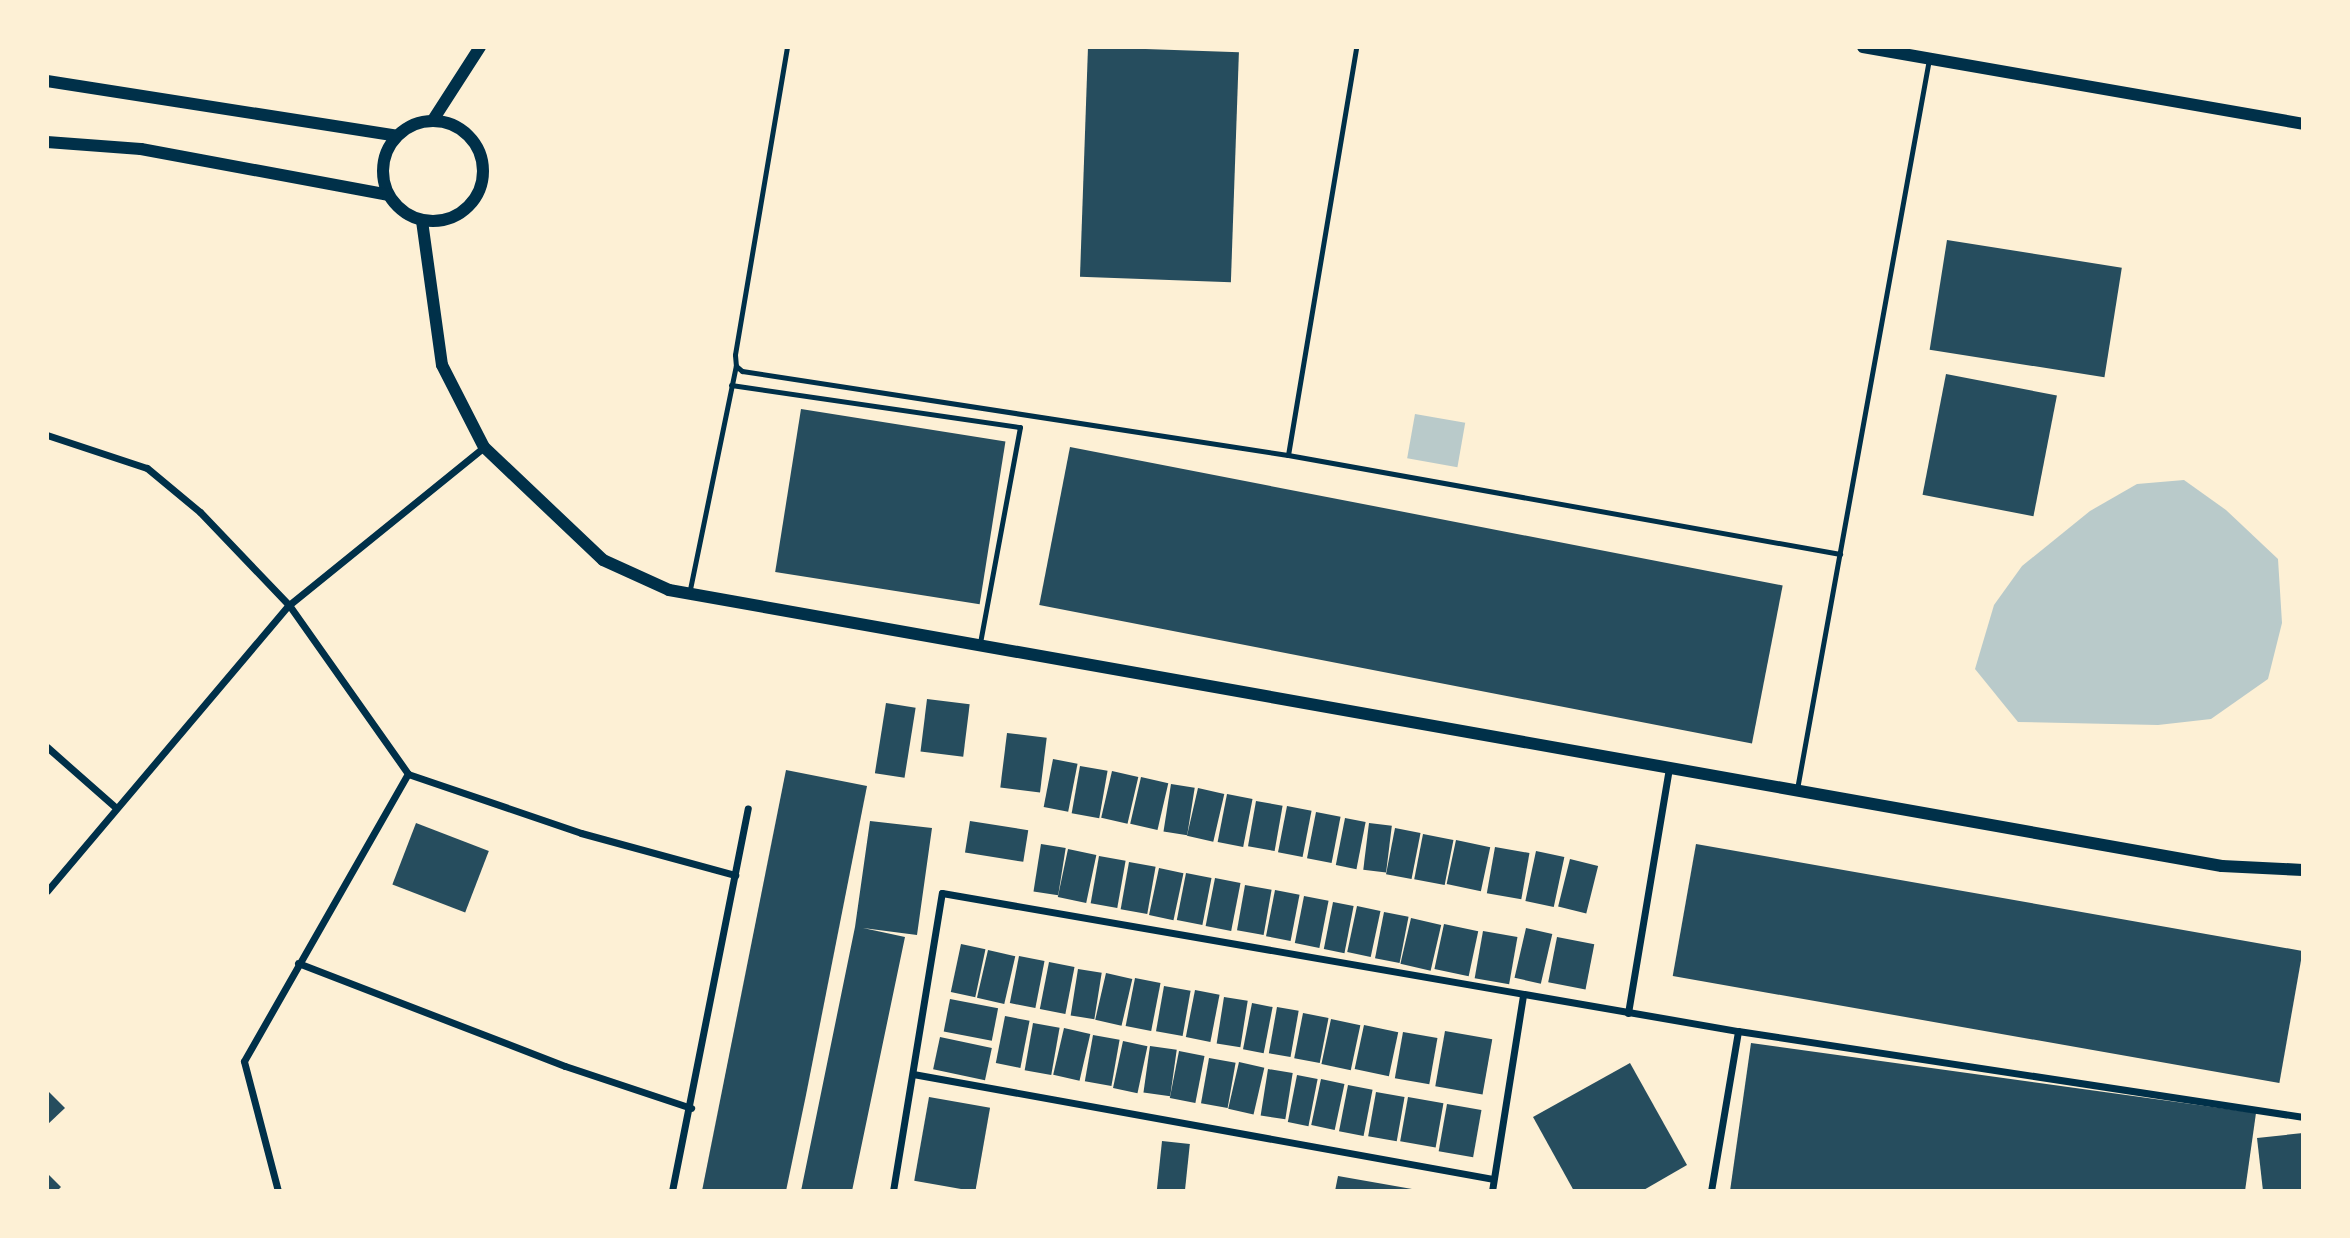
<!DOCTYPE html>
<html>
<head>
<meta charset="utf-8">
<style>
	body { margin:0 }
	#map { position:relative; width:2350px; height:1238px; overflow:hidden; background:#fdf0d5; font-family:Barlow,sans-serif }
	div>[style] { position:absolute }
	.green>* { inset:0; background:#b9caca; transform-origin:0 0 }
	.building>* { inset:0; background:#264d5e; transform-origin:0 0 }
	.service>* { height:5px; margin:-2.5px; padding:0 2.5px; transform-origin:2.5px; border-radius:2.5px; background:#003049 }
	.minor>* { height:7px; margin:-3.5px; padding:0 3.5px; transform-origin:3.5px; border-radius:3.5px; background:#003049 }
	.tertiary>* { height:12px; margin:-6px; padding:0 6px; transform-origin:6px; border-radius:6px; background:#003049 }
	.tertiary>.ring { margin:-6px; padding:0; box-sizing:content-box; background:none; border:12px solid #003049; border-radius:50% }
	span { translate:-50% -50%; white-space:nowrap; text-align:center; line-height:1.15; -webkit-text-stroke:5px #fdf0d5; paint-order:stroke }
	.frame { position:absolute; inset:0; border:49px solid #fdf0d5; pointer-events:none }
</style>
</head>
<body>
<div id="map">
	<div class="green">
		<i style="left:1415px;top:414px;width:51px;height:45px;rotate:10deg"></i>
		<i style="clip-path:polygon(2184px 480px,2226px 510px,2278px 559px,2282px 623px,2268px 679px,2211px 719px,2158px 725px,2018px 722px,1975px 669px,1994px 605px,2022px 566px,2090px 511px,2137px 484px)"></i>
	</div>
	<div class="building">
		<i style="left:1088px;top:47px;width:151px;height:230px;rotate:2deg"></i>
		<i style="left:1947px;top:240px;width:177px;height:111px;rotate:9deg"></i>
		<i style="left:1946px;top:374px;width:113px;height:123px;rotate:11deg"></i>
		<i style="left:801px;top:409px;width:207px;height:165px;rotate:9deg"></i>
		<i style="left:1070px;top:447px;width:726px;height:161px;rotate:11deg"></i>
		<i style="left:927px;top:699px;width:43px;height:53px;rotate:7deg"></i>
		<i style="left:886px;top:703px;width:30px;height:71px;rotate:9deg"></i>
		<i style="left:1007px;top:733px;width:40px;height:55px;rotate:7deg"></i>
		<i style="left:1053px;top:759px;width:25px;height:49px;rotate:11deg"></i>
		<i style="left:1080px;top:766px;width:28px;height:48px;rotate:10deg"></i>
		<i style="clip-path:polygon(786px 770px,867px 786px,806px 1095px,786px 1191px,702px 1191px)"></i>
		<i style="left:1112px;top:771px;width:27px;height:48px;rotate:13deg"></i>
		<i style="left:1141px;top:777px;width:28px;height:48px;rotate:13deg"></i>
		<i style="left:1171px;top:784px;width:24px;height:48px;rotate:9deg"></i>
		<i style="left:1198px;top:788px;width:27px;height:49px;rotate:13deg"></i>
		<i style="left:1227px;top:794px;width:26px;height:49px;rotate:11deg"></i>
		<i style="left:1256px;top:801px;width:27px;height:46px;rotate:10deg"></i>
		<i style="left:1287px;top:806px;width:25px;height:47px;rotate:11deg"></i>
		<i style="left:1316px;top:812px;width:25px;height:47px;rotate:11deg"></i>
		<i style="left:1345px;top:818px;width:21px;height:48px;rotate:11deg"></i>
		<i style="clip-path:polygon(870px 821px,932px 828px,917px 935px,863px 928px,905px 937px,852px 1191px,801px 1191px,855px 927px)"></i>
		<i style="left:970px;top:821px;width:59px;height:32px;rotate:9deg"></i>
		<i style="left:416px;top:823px;width:78px;height:66px;rotate:21deg"></i>
		<i style="left:1369px;top:823px;width:23px;height:47px;rotate:7deg"></i>
		<i style="left:1395px;top:828px;width:26px;height:47px;rotate:11deg"></i>
		<i style="left:1423px;top:834px;width:31px;height:46px;rotate:11deg"></i>
		<i style="left:1456px;top:840px;width:35px;height:45px;rotate:12deg"></i>
		<i style="left:1041px;top:844px;width:25px;height:48px;rotate:9deg"></i>
		<i style="left:1696px;top:844px;width:616px;height:134px;rotate:10deg"></i>
		<i style="left:1495px;top:847px;width:35px;height:47px;rotate:10deg"></i>
		<i style="left:1068px;top:849px;width:29px;height:49px;rotate:12deg"></i>
		<i style="left:1536px;top:851px;width:29px;height:51px;rotate:12deg"></i>
		<i style="left:1099px;top:856px;width:27px;height:48px;rotate:10deg"></i>
		<i style="left:1570px;top:859px;width:29px;height:49px;rotate:14deg"></i>
		<i style="left:1129px;top:862px;width:27px;height:48px;rotate:10deg"></i>
		<i style="left:1159px;top:868px;width:25px;height:48px;rotate:12deg"></i>
		<i style="left:1186px;top:873px;width:26px;height:48px;rotate:11deg"></i>
		<i style="left:1215px;top:878px;width:26px;height:49px;rotate:11deg"></i>
		<i style="left:1245px;top:885px;width:27px;height:46px;rotate:10deg"></i>
		<i style="left:1275px;top:890px;width:25px;height:47px;rotate:11deg"></i>
		<i style="left:1304px;top:896px;width:25px;height:48px;rotate:11deg"></i>
		<i style="left:1333px;top:902px;width:21px;height:48px;rotate:11deg"></i>
		<i style="left:1357px;top:906px;width:24px;height:47px;rotate:12deg"></i>
		<i style="left:1384px;top:912px;width:25px;height:47px;rotate:11deg"></i>
		<i style="left:1411px;top:918px;width:31px;height:47px;rotate:13deg"></i>
		<i style="left:1444px;top:924px;width:35px;height:46px;rotate:12deg"></i>
		<i style="left:1526px;top:928px;width:27px;height:51px;rotate:13deg"></i>
		<i style="left:1483px;top:931px;width:35px;height:48px;rotate:10deg"></i>
		<i style="left:1557px;top:937px;width:38px;height:46px;rotate:11deg"></i>
		<i style="left:961px;top:944px;width:25px;height:49px;rotate:12deg"></i>
		<i style="left:988px;top:950px;width:28px;height:49px;rotate:13deg"></i>
		<i style="left:1019px;top:956px;width:26px;height:48px;rotate:11deg"></i>
		<i style="left:1049px;top:962px;width:26px;height:48px;rotate:11deg"></i>
		<i style="left:1078px;top:969px;width:24px;height:47px;rotate:9deg"></i>
		<i style="left:1106px;top:973px;width:27px;height:48px;rotate:13deg"></i>
		<i style="left:1135px;top:978px;width:26px;height:49px;rotate:11deg"></i>
		<i style="left:1164px;top:986px;width:27px;height:46px;rotate:10deg"></i>
		<i style="left:1195px;top:990px;width:25px;height:48px;rotate:11deg"></i>
		<i style="left:1224px;top:997px;width:24px;height:47px;rotate:9deg"></i>
		<i style="left:950px;top:999px;width:49px;height:33px;rotate:11deg"></i>
		<i style="left:1252px;top:1003px;width:21px;height:47px;rotate:11deg"></i>
		<i style="left:1277px;top:1007px;width:22px;height:47px;rotate:10deg"></i>
		<i style="left:1303px;top:1013px;width:26px;height:46px;rotate:11deg"></i>
		<i style="left:1005px;top:1016px;width:25px;height:48px;rotate:11deg"></i>
		<i style="left:1331px;top:1019px;width:30px;height:46px;rotate:12deg"></i>
		<i style="left:1033px;top:1023px;width:27px;height:48px;rotate:10deg"></i>
		<i style="left:1364px;top:1025px;width:35px;height:45px;rotate:12deg"></i>
		<i style="left:1064px;top:1028px;width:27px;height:48px;rotate:13deg"></i>
		<i style="left:1445px;top:1031px;width:48px;height:56px;rotate:10deg"></i>
		<i style="left:1403px;top:1032px;width:35px;height:47px;rotate:10deg"></i>
		<i style="left:1093px;top:1035px;width:27px;height:47px;rotate:10deg"></i>
		<i style="left:940px;top:1037px;width:53px;height:33px;rotate:12deg"></i>
		<i style="left:1123px;top:1041px;width:25px;height:48px;rotate:12deg"></i>
		<i style="clip-path:polygon(1751px 1043px,2256px 1113px,2245px 1191px,1730px 1191px)"></i>
		<i style="left:1150px;top:1046px;width:27px;height:47px;rotate:8deg"></i>
		<i style="left:1179px;top:1051px;width:26px;height:48px;rotate:11deg"></i>
		<i style="left:1209px;top:1058px;width:27px;height:46px;rotate:10deg"></i>
		<i style="left:1239px;top:1062px;width:26px;height:48px;rotate:13deg"></i>
		<i style="clip-path:polygon(1630px 1063px,1687px 1165px,1642px 1191px,1574px 1191px,1533px 1117px)"></i>
		<i style="left:1268px;top:1069px;width:25px;height:47px;rotate:9deg"></i>
		<i style="left:1297px;top:1075px;width:21px;height:48px;rotate:11deg"></i>
		<i style="left:1321px;top:1079px;width:24px;height:47px;rotate:12deg"></i>
		<i style="left:1348px;top:1085px;width:25px;height:47px;rotate:11deg"></i>
		<i style="clip-path:polygon(47px 1090px,65px 1108px,47px 1125px)"></i>
		<i style="left:1376px;top:1092px;width:29px;height:45px;rotate:10deg"></i>
		<i style="left:929px;top:1097px;width:62px;height:85px;rotate:10deg"></i>
		<i style="left:1408px;top:1097px;width:36px;height:45px;rotate:10deg"></i>
		<i style="left:1447px;top:1104px;width:35px;height:48px;rotate:10deg"></i>
		<i style="clip-path:polygon(2303px 1133px,2303px 1190px,2263px 1191px,2257px 1138px)"></i>
		<i style="left:1162px;top:1141px;width:28px;height:50px;rotate:6deg"></i>
		<i style="clip-path:polygon(47px 1173px,61px 1187px,57px 1191px,47px 1191px)"></i>
		<i style="clip-path:polygon(1338px 1176px,1412px 1189px,1412px 1191px,1335px 1191px)"></i>
	</div>
	<div class="service">
		<i style="left:787px;top:47px;width:312px;rotate:99.6deg"></i>
		<i style="left:735px;top:355px;width:11px;rotate:85deg"></i>
		<i style="left:736px;top:366px;width:8px;rotate:40deg"></i>
		<i style="left:742px;top:371px;width:552px;rotate:8.75deg"></i>
		<i style="left:1288px;top:455px;width:561px;rotate:10.17deg"></i>
		<i style="left:731px;top:385px;width:292px;rotate:8.3deg"></i>
		<i style="left:1020px;top:427px;width:220px;rotate:100.5deg"></i>
		<i style="left:1288px;top:455px;width:414px;rotate:-80.5deg"></i>
		<i style="left:689px;top:594px;width:233px;rotate:-78.4deg"></i>
		<i style="left:1797px;top:789px;width:742px;rotate:-79.75deg"></i>
	</div>
	<div class="minor">
		<i style="left:47px;top:435px;width:105px;rotate:18.3deg"></i>
		<i style="left:147px;top:468px;width:69px;rotate:39.7deg"></i>
		<i style="left:200px;top:512px;width:129px;rotate:46.3deg"></i>
		<i style="left:289px;top:605px;width:207px;rotate:54.8deg"></i>
		<i style="left:408px;top:774px;width:183px;rotate:18.8deg"></i>
		<i style="left:581px;top:833px;width:160px;rotate:15.3deg"></i>
		<i style="left:47px;top:747px;width:91px;rotate:41.4deg"></i>
		<i style="left:47px;top:891px;width:375px;rotate:-49.8deg"></i>
		<i style="left:289px;top:605px;width:251px;rotate:-39deg"></i>
		<i style="left:298px;top:963px;width:286px;rotate:21.1deg"></i>
		<i style="left:565px;top:1066px;width:133px;rotate:18.4deg"></i>
		<i style="left:1628px;top:1013px;width:248px;rotate:-80.5deg"></i>
		<i style="left:913px;top:1074px;width:589px;rotate:10.26deg"></i>
		<i style="left:278px;top:1191px;width:134px;rotate:-104.7deg"></i>
		<i style="left:244px;top:1061px;width:331px;rotate:-60.3deg"></i>
		<i style="left:672px;top:1191px;width:390px;rotate:-78.8deg"></i>
		<i style="left:893px;top:1191px;width:302px;rotate:-80.7deg"></i>
		<i style="left:942px;top:893px;width:808px;rotate:9.84deg"></i>
		<i style="left:1738px;top:1031px;width:572px;rotate:8.65deg"></i>
		<i style="left:1492px;top:1191px;width:198px;rotate:-81deg"></i>
		<i style="left:1711px;top:1191px;width:162px;rotate:-80.4deg"></i>
	</div>
	<div class="tertiary">
		<i style="left:1863px;top:47px;width:447px;rotate:9.9deg"></i>
		<i style="left:47px;top:81px;width:354px;rotate:8.9deg"></i>
		<i style="left:433px;top:120px;width:87px;rotate:-57.2deg"></i>
		<i class="ring" style="left:383px;top:121px;width:88px;height:88px"></i>
		<i style="left:47px;top:142px;width:94px;rotate:4.3deg"></i>
		<i style="left:141px;top:149px;width:251px;rotate:10.5deg"></i>
		<i style="left:422px;top:221px;width:145px;rotate:82.1deg"></i>
		<i style="left:442px;top:365px;width:92px;rotate:62.9deg"></i>
		<i style="left:484px;top:447px;width:164px;rotate:43.5deg"></i>
		<i style="left:603px;top:560px;width:72px;rotate:24.4deg"></i>
		<i style="left:669px;top:590px;width:1577px;rotate:10.08deg"></i>
		<i style="left:2222px;top:866px;width:81px;rotate:2.8deg"></i>
	</div>
	<div class="frame"></div>
</div>
</body>
</html>
